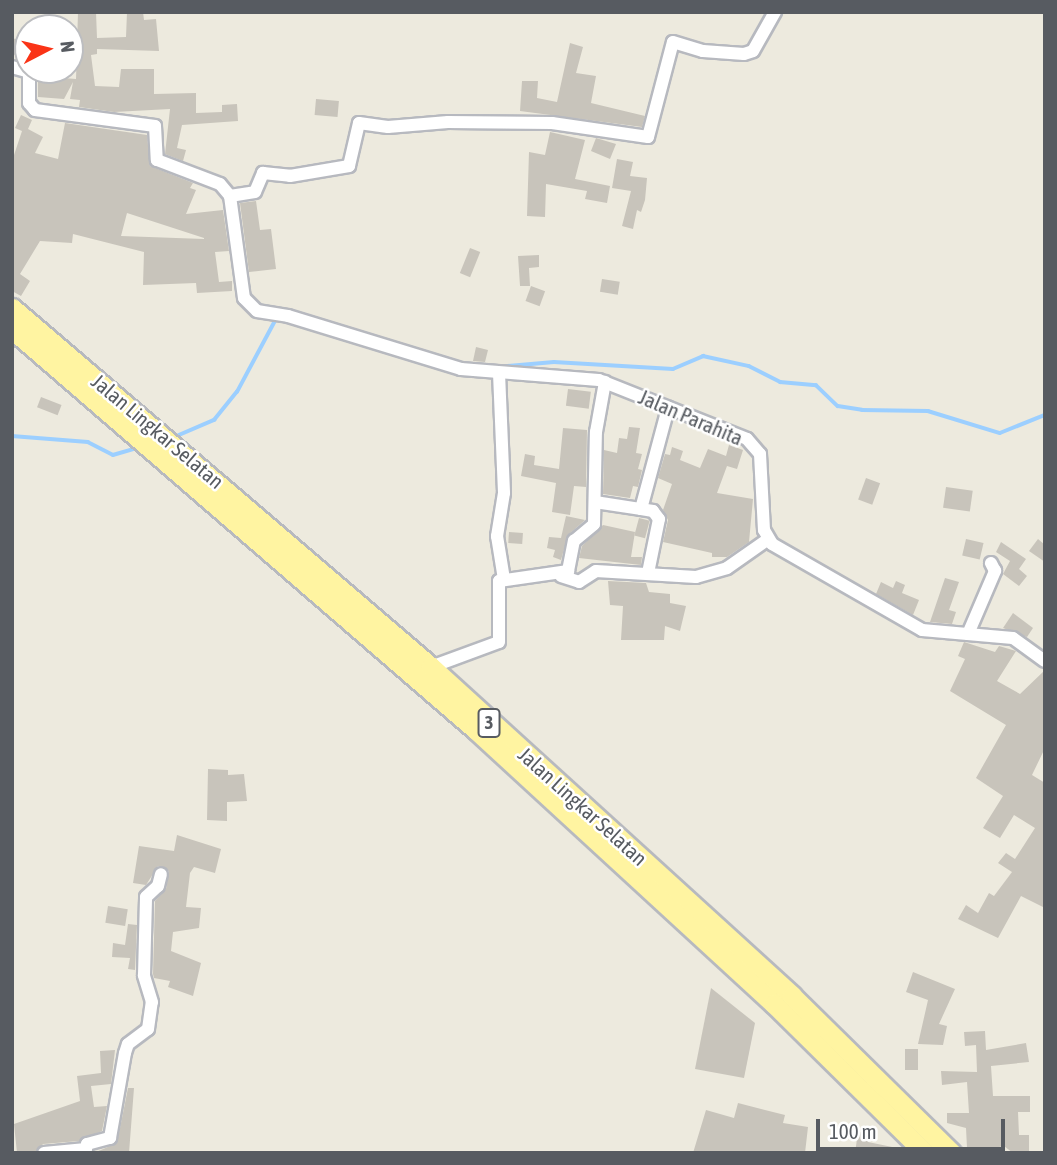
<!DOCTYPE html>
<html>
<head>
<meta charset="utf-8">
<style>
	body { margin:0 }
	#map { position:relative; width:1057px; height:1165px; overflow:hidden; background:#edeade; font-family:"Asap Condensed",sans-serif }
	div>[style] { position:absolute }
	.stream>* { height:3.5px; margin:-1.75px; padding:0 1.75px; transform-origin:1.75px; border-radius:1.75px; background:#9ccfff }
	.building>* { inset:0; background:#c8c4bb; transform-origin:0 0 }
	.roads { filter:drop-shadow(2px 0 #b7b9bf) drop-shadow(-2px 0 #b7b9bf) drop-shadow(0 2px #b7b9bf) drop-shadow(0 -2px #b7b9bf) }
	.street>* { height:12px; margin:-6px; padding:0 6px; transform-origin:6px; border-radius:6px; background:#fff }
	.primary>* { height:19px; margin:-9.5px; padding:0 9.5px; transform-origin:9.5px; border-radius:9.5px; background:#fff4a1 }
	span { translate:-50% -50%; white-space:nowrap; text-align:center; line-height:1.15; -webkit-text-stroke:5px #fff; paint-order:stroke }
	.shield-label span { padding:2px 5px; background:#fff; border:2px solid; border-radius:5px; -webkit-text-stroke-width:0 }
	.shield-label { font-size:19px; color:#575b61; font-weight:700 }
	.street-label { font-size:21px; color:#575b61 }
	.frame { position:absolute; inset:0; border:14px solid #575b61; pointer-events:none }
	.north { position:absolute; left:14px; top:14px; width:70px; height:70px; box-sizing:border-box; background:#fff; border:2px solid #bcbdc0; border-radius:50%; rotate:83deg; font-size:19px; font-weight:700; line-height:28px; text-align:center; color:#575b61 }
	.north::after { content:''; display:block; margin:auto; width:24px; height:32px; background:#fa3417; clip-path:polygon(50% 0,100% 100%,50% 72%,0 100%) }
	.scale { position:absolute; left:816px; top:1119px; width:189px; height:32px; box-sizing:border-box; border:4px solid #575b61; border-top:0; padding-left:9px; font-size:21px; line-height:24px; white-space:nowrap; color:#575b61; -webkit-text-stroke:5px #fff; paint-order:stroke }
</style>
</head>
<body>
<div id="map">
	<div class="stream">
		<i style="left:497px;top:367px;width:57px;rotate:-5deg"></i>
		<i style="left:554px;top:362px;width:119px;rotate:3.4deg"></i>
		<i style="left:673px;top:369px;width:33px;rotate:-23deg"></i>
		<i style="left:703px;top:356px;width:47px;rotate:12.3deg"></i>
		<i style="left:749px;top:366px;width:35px;rotate:27deg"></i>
		<i style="left:780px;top:382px;width:36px;rotate:5deg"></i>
		<i style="left:816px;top:385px;width:30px;rotate:44deg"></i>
		<i style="left:838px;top:406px;width:24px;rotate:9deg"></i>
		<i style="left:862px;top:410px;width:66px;rotate:0.9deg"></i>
		<i style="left:928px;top:411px;width:75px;rotate:17deg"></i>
		<i style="left:1000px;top:433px;width:48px;rotate:-21.8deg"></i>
		<i style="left:12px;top:436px;width:76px;rotate:4.5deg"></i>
		<i style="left:88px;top:442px;width:28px;rotate:27deg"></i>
		<i style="left:113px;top:455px;width:26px;rotate:-16deg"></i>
		<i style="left:172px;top:438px;width:46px;rotate:-23.2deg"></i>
		<i style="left:214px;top:420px;width:36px;rotate:-51deg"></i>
		<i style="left:237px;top:392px;width:85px;rotate:-61.9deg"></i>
	</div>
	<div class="building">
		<i style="clip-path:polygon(78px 12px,96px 12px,97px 38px,126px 37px,127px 12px,143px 12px,144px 20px,156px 19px,159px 51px,97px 49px,97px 54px,91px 55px,95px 86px,119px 87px,121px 69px,154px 69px,154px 94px,196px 93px,196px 113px,222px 112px,222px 105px,237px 104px,238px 121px,182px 125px,177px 148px,186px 150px,183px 161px,165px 154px,170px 109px,114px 112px,79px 107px,80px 100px,70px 99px,73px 82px,64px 99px,38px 97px,38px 76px,76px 79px)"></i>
		<i style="clip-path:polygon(12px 38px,28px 43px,28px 59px,12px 54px)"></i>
		<i style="clip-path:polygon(570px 43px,583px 47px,576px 73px,596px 76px,591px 103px,645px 116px,642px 127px,520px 111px,522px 81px,538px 81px,537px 98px,557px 102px)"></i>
		<i style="left:316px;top:99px;width:23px;height:16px;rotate:5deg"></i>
		<i style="clip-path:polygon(evenodd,21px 115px,32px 120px,28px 129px,43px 137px,35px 153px,58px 159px,65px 123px,147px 135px,150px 166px,193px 183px,190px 188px,196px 190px,186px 214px,223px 210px,229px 251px,215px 252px,219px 282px,232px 281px,232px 291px,197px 293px,196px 283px,143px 285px,144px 252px,73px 234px,72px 243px,40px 241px,20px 274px,30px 281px,21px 296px,12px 291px,12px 161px,22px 131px,15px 128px,21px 115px,127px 213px,204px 238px,204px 239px,121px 236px,127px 213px)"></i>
		<i style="clip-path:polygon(550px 132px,585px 140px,575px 179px,610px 186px,607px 203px,585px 199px,587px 191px,546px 184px,545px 217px,527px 216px,529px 152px,545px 155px)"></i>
		<i style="clip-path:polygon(596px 138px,616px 144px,610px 159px,591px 151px)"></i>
		<i style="clip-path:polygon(617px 159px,633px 162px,630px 176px,647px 178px,645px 200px,641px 212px,637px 210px,633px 229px,622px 226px,631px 191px,612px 188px)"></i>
		<i style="clip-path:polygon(256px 201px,260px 230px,271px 229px,276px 269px,249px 272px,240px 203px)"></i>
		<i style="left:470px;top:248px;width:11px;height:27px;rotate:22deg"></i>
		<i style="clip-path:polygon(539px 255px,539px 267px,529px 268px,530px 286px,520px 286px,518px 256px)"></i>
		<i style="left:602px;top:279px;width:18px;height:13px;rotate:9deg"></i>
		<i style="left:531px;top:286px;width:15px;height:16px;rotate:20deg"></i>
		<i style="clip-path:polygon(476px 347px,488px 350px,485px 362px,473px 361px)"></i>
		<i style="left:568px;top:389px;width:23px;height:17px;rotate:7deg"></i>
		<i style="left:41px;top:397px;width:22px;height:11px;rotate:21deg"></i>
		<i style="clip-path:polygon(629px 427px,640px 428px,636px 453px,642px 454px,638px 469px,642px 470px,638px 487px,633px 486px,630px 498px,603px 494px,604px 450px,617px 453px,619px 438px,627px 439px)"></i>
		<i style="clip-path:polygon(563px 428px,587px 430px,586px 487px,574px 486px,570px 515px,552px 512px,556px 483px,521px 476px,525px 454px,535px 456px,534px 465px,559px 469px)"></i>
		<i style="clip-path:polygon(729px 445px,743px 450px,737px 469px,727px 466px,717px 493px,753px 499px,749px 542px,727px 557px,712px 557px,712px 553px,663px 542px,668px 520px,663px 510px,672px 484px,658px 478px,665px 454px,670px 455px,672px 447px,683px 451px,680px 460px,700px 468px,708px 449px,726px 456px)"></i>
		<i style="left:866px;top:478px;width:15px;height:23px;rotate:20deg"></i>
		<i style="left:946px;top:487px;width:27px;height:21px;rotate:8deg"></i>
		<i style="clip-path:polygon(566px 516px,585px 520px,568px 535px,561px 560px,553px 557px,555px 550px,547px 548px,549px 537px,561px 538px)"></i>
		<i style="left:639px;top:518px;width:11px;height:18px;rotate:15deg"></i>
		<i style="clip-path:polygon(603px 525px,635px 532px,631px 557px,642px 557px,641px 565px,579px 558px,582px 546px)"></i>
		<i style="left:509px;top:532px;width:14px;height:11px;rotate:4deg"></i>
		<i style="left:966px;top:539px;width:18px;height:17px;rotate:13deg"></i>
		<i style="clip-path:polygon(1038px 539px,1045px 545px,1045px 562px,1029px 551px)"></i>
		<i style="clip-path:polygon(1001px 542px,1026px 559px,1019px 569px,1027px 576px,1019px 586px,1003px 574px,1010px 561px,996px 552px)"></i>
		<i style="clip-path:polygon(945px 578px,959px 582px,949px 610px,956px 612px,952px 624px,930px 622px)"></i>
		<i style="clip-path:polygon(608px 581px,646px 583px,649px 592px,670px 594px,670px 603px,686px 606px,680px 631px,665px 626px,664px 640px,621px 640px,623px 606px,610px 605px)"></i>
		<i style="clip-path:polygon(896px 581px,905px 585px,902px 593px,919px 600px,913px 615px,876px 594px,881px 582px,893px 588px)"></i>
		<i style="clip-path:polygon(1013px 613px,1033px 628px,1027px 637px,1003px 628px)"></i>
		<i style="clip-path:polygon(964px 642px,995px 652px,999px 646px,1016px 651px,997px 681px,1020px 694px,1045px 670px,1045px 748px,1032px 775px,1045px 783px,1045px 908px,1021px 896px,998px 938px,958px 919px,966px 905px,978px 913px,989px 893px,994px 896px,1012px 872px,998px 863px,1006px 853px,1015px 859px,1035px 828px,1014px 815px,1000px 838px,983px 828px,1003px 796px,976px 778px,1006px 725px,950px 691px,965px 659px,958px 656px)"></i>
		<i style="clip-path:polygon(208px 769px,228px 770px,228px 775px,244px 774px,247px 801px,227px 802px,227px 821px,207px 820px)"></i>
		<i style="clip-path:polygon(177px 835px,221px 849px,215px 873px,194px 867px,190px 873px,186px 907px,201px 908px,199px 928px,173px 932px,171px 951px,201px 963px,193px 996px,168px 987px,170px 981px,154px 978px,153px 974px,155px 901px,166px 889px,169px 871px,158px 866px,146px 885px,133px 883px,139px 846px,174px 851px)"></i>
		<i style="left:108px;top:906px;width:20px;height:17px;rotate:9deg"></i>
		<i style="clip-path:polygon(128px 924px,137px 925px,135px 970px,128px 969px,130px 958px,112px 957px,113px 943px,125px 945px)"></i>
		<i style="clip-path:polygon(913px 972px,955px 989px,939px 1024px,947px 1026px,943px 1045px,918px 1044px,928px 1000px,906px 992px)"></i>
		<i style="clip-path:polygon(711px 988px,755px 1023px,744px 1078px,695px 1069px)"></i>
		<i style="clip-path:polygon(985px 1031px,986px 1050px,1026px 1043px,1029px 1062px,991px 1066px,993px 1096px,1030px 1096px,1030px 1112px,1018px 1112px,1019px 1135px,1029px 1135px,1029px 1153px,1013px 1153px,1004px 1146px,975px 1152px,967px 1148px,966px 1128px,947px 1123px,947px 1113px,969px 1113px,967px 1082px,942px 1085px,941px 1071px,977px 1072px,976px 1045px,965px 1046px,964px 1032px)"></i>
		<i style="left:918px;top:1049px;width:21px;height:13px;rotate:90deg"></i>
		<i style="clip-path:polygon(115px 1050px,111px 1084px,91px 1086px,94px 1107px,107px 1106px,102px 1131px,79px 1141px,43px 1144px,35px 1153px,17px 1153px,14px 1124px,80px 1101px,77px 1076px,101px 1073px,100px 1051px)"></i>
		<i style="clip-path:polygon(128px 1088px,134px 1088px,129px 1153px,94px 1153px,117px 1143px)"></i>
		<i style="clip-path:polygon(738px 1103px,785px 1115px,783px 1123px,808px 1127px,805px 1153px,693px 1153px,706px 1110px,734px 1118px)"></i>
		<i style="clip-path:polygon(858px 1132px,869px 1133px,868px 1142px,897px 1148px,896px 1153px,855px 1153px)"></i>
	</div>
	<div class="roads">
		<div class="street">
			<i style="left:12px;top:67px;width:18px;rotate:16deg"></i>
			<i style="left:29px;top:72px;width:31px;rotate:90deg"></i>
			<i style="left:29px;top:103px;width:9px;rotate:49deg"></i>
			<i style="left:35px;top:110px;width:121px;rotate:7.6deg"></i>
			<i style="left:155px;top:126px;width:34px;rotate:87deg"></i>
			<i style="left:157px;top:160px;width:67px;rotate:20.9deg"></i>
			<i style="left:220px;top:184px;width:16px;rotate:50deg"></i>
			<i style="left:230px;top:196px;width:103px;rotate:82.2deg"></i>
			<i style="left:244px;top:298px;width:18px;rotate:45deg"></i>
			<i style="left:257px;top:311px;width:31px;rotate:9deg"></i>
			<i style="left:288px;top:316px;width:181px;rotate:17deg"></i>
			<i style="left:461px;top:369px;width:138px;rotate:4.6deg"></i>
			<i style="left:599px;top:380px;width:159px;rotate:21.7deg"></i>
			<i style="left:747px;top:439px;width:20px;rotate:49deg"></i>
			<i style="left:760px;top:454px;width:76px;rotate:87deg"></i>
			<i style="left:764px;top:530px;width:16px;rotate:60deg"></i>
			<i style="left:772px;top:544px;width:173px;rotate:29.8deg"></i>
			<i style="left:922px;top:630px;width:91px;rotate:5deg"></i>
			<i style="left:1013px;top:638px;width:39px;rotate:36deg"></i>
			<i style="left:230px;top:196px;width:25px;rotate:-9deg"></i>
			<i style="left:255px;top:192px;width:21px;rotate:-67deg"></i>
			<i style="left:263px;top:173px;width:27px;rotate:6deg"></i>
			<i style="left:290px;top:176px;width:60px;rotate:-9.6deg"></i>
			<i style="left:349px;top:166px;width:44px;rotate:-76.9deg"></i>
			<i style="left:359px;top:123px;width:29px;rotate:8deg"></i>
			<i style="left:388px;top:127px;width:60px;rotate:-4.8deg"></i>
			<i style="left:448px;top:122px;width:104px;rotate:0.6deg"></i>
			<i style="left:552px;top:123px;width:97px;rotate:8.3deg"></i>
			<i style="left:648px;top:137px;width:98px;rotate:-75.3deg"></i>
			<i style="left:673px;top:42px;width:31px;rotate:17deg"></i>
			<i style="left:703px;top:51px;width:41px;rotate:4.2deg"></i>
			<i style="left:744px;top:54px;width:9px;rotate:-18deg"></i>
			<i style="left:753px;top:51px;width:45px;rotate:-60.6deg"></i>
			<i style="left:499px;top:373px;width:120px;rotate:87.6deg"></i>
			<i style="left:504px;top:493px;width:44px;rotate:99.2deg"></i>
			<i style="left:497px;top:536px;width:44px;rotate:80.8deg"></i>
			<i style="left:595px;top:502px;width:47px;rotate:8.7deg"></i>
			<i style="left:648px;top:573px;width:55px;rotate:-78.5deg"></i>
			<i style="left:659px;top:519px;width:10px;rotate:-127deg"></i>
			<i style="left:653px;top:511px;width:12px;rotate:-171deg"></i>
			<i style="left:641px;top:509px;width:105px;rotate:-75deg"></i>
			<i style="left:561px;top:576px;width:19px;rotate:18deg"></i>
			<i style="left:579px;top:582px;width:20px;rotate:-33deg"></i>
			<i style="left:596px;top:571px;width:100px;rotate:3.4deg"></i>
			<i style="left:696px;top:577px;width:32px;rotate:-16deg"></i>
			<i style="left:727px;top:568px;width:49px;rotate:-35deg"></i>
			<i style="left:968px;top:634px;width:69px;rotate:-66.8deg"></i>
			<i style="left:995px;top:571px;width:9px;rotate:-117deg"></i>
			<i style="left:431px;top:667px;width:72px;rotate:-20.2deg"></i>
			<i style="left:499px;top:642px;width:61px;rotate:-90deg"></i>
			<i style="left:499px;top:581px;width:70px;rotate:-8.2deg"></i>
			<i style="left:568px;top:571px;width:31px;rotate:-79deg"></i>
			<i style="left:574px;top:541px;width:26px;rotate:-40deg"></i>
			<i style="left:594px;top:524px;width:92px;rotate:-88.8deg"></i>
			<i style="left:596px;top:432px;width:51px;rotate:-79.8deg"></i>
			<i style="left:44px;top:1153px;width:42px;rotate:-5.4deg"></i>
			<i style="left:86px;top:1149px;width:5px;rotate:-79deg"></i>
			<i style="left:87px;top:1144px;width:24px;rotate:-15deg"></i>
			<i style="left:110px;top:1138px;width:86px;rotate:-80deg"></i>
			<i style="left:125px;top:1053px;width:9px;rotate:-72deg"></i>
			<i style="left:128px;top:1044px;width:25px;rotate:-37deg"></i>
			<i style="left:148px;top:1029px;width:27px;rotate:-82deg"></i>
			<i style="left:152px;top:1002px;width:28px;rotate:-107deg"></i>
			<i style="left:144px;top:975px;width:78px;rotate:-88.5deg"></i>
			<i style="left:146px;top:897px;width:16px;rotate:-43deg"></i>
			<i style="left:158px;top:886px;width:12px;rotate:-76deg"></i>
		</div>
		<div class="primary">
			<i style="left:12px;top:308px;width:552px;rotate:40.59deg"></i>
			<i style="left:431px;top:667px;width:488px;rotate:42.3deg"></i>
			<i style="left:792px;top:996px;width:224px;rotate:44.5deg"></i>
			<i style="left:12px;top:329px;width:613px;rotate:40.83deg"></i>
			<i style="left:476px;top:730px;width:405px;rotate:42.6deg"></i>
			<i style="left:774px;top:1004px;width:212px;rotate:44.6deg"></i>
		</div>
	</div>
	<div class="shield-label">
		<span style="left:489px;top:723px">3</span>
	</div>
	<div class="street-label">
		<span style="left:691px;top:417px;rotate:23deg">Jalan Parahita</span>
		<span style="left:158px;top:431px;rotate:40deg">Jalan Lingkar Selatan</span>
		<span style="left:583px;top:806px;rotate:42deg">Jalan Lingkar Selatan</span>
	</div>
	<div class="frame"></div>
	<div class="north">N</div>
	<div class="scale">100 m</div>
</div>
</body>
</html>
